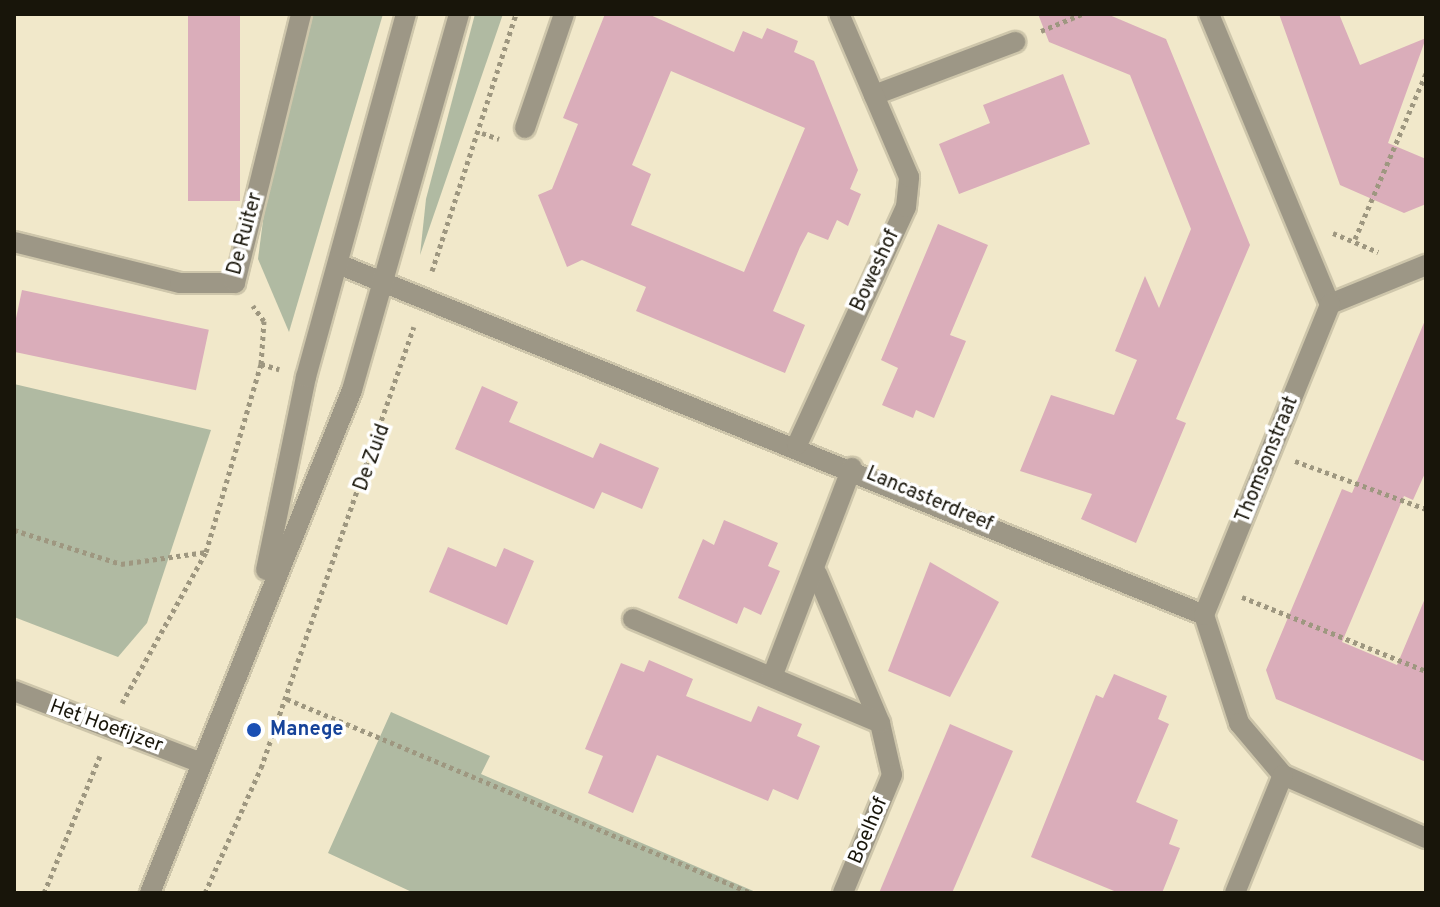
<!DOCTYPE html>
<html>
<head>
<meta charset="utf-8">
<style>
	body { margin:0 }
	#map { position:relative; width:1440px; height:907px; overflow:hidden; background:#f1e8ca; font-family:Overpass,sans-serif }
	div>[style] { position:absolute }
	.green>* { inset:0; background:#b0baa2 }
	.building>* { inset:0; background:#daadba; transform-origin:0 0 }
	.path>* { height:5px; margin-top:-2.5px; transform-origin:0; background:repeating-linear-gradient(90deg,#9e9780 0 4px,transparent 0 8px) }
	.roads { filter:drop-shadow(2px 0 #cec6ab) drop-shadow(-2px 0 #cec6ab) drop-shadow(0 2px #cec6ab) drop-shadow(0 -2px #cec6ab) }
	.minor>* { height:20px; margin:-10px; padding:0 10px; transform-origin:10px; border-radius:10px; background:#9d9786 }
	.dots>* { width:22px; height:22px; translate:-50% -50%; box-sizing:border-box; border:4px solid #fff; border-radius:50% }
	span { translate:-50% -50%; white-space:nowrap; text-align:center; line-height:1.15; -webkit-text-stroke:7px #fff; paint-order:stroke }
	.street-label { font-size:20px; color:#18150a }
	.transit-label { font-size:20px; color:#164399; font-weight:700 }
	.left { translate:0 -50%; text-align:left }
	.frame { position:absolute; inset:0; border:16px solid #18150a; pointer-events:none }
</style>
</head>
<body>
<div id="map">
	<div class="green">
		<i style="clip-path:polygon(313px 14px,383px 14px,289px 332px,258px 259px,267px 190px)"></i>
		<i style="clip-path:polygon(475px 14px,503px 14px,420px 255px,426px 199px)"></i>
		<i style="clip-path:polygon(14px 384px,211px 430px,147px 623px,118px 657px,14px 617px)"></i>
		<i style="clip-path:polygon(391px 712px,490px 756px,481px 774px,758px 893px,414px 893px,328px 853px)"></i>
	</div>
	<div class="building">
		<i style="left:188px;top:14px;width:52px;height:187px"></i>
		<i style="clip-path:polygon(evenodd,605px 14px,648px 14px,734px 52px,743px 31px,762px 39px,767px 28px,798px 41px,794px 52px,814px 61px,858px 170px,850px 189px,861px 194px,848px 226px,837px 220px,828px 240px,808px 232px,800px 247px,773px 311px,805px 325px,785px 373px,636px 311px,646px 287px,582px 260px,567px 267px,538px 195px,552px 189px,578px 124px,563px 118px,605px 14px,671px 71px,805px 128px,744px 272px,631px 225px,651px 174px,632px 165px,671px 71px)"></i>
		<i style="clip-path:polygon(1038px 14px,1107px 14px,1166px 39px,1250px 245px,1176px 419px,1186px 423px,1136px 543px,1081px 519px,1092px 494px,1020px 471px,1051px 395px,1114px 415px,1137px 360px,1115px 351px,1145px 276px,1159px 308px,1191px 229px,1130px 75px,1049px 42px)"></i>
		<i style="clip-path:polygon(1279px 14px,1339px 14px,1360px 65px,1426px 38px,1388px 143px,1426px 159px,1426px 204px,1404px 213px,1340px 185px)"></i>
		<i style="clip-path:polygon(1063px 74px,1090px 144px,959px 194px,939px 144px,990px 123px,983px 105px)"></i>
		<i style="clip-path:polygon(938px 224px,988px 245px,950px 335px,966px 341px,934px 418px,916px 410px,913px 418px,882px 405px,898px 368px,881px 360px)"></i>
		<i style="left:22px;top:290px;width:191px;height:62px;rotate:12deg"></i>
		<i style="clip-path:polygon(1426px 318px,1426px 471px,1413px 500px,1404px 496px,1342px 642px,1397px 665px,1426px 596px,1426px 762px,1276px 699px,1266px 670px,1342px 489px,1352px 493px)"></i>
		<i style="clip-path:polygon(482px 386px,518px 402px,509px 422px,593px 458px,600px 443px,659px 468px,642px 509px,602px 492px,594px 509px,455px 449px)"></i>
		<i style="clip-path:polygon(724px 520px,778px 543px,768px 566px,780px 571px,761px 615px,744px 607px,737px 624px,678px 598px,703px 539px,714px 545px)"></i>
		<i style="clip-path:polygon(448px 547px,496px 567px,504px 548px,534px 561px,507px 625px,429px 592px)"></i>
		<i style="clip-path:polygon(930px 562px,999px 602px,950px 697px,888px 671px)"></i>
		<i style="clip-path:polygon(649px 660px,693px 679px,686px 696px,751px 722px,758px 706px,802px 724px,797px 736px,820px 746px,798px 800px,773px 789px,768px 801px,657px 755px,633px 813px,588px 793px,603px 756px,585px 749px,621px 663px,644px 672px)"></i>
		<i style="clip-path:polygon(1114px 674px,1167px 696px,1158px 719px,1169px 724px,1136px 802px,1178px 820px,1169px 844px,1180px 848px,1162px 893px,1119px 893px,1031px 857px,1096px 695px,1103px 698px)"></i>
		<i style="clip-path:polygon(950px 724px,1013px 751px,952px 893px,879px 893px)"></i>
	</div>
	<div class="path">
		<i style="left:1041px;top:31px;width:44px;rotate:-22.5deg"></i>
		<i style="left:482px;top:133px;width:18px;rotate:19deg"></i>
		<i style="left:1333px;top:233px;width:49px;rotate:22.9deg"></i>
		<i style="left:1355px;top:239px;width:181px;rotate:-66.8deg"></i>
		<i style="left:432px;top:271px;width:270px;rotate:-71.9deg"></i>
		<i style="left:261px;top:364px;width:19px;rotate:16deg"></i>
		<i style="left:1295px;top:461px;width:140px;rotate:20.1deg"></i>
		<i style="left:14px;top:530px;width:112px;rotate:17.6deg"></i>
		<i style="left:121px;top:564px;width:86px;rotate:-8deg"></i>
		<i style="left:1242px;top:597px;width:198px;rotate:21.9deg"></i>
		<i style="left:287px;top:699px;width:503px;rotate:22.69deg"></i>
		<i style="left:122px;top:703px;width:173px;rotate:-60.9deg"></i>
		<i style="left:206px;top:552px;width:196px;rotate:-73.7deg"></i>
		<i style="left:261px;top:364px;width:43px;rotate:-86deg"></i>
		<i style="left:264px;top:321px;width:19px;rotate:-126deg"></i>
		<i style="left:44px;top:893px;width:148px;rotate:-67.8deg"></i>
		<i style="left:205px;top:893px;width:137px;rotate:-65.9deg"></i>
		<i style="left:261px;top:768px;width:467px;rotate:-70.9deg"></i>
	</div>
	<div class="roads">
		<div class="minor">
			<i style="left:1209px;top:14px;width:314px;rotate:67.4deg"></i>
			<i style="left:1330px;top:304px;width:104px;rotate:-22.1deg"></i>
			<i style="left:874px;top:95px;width:151px;rotate:-20.6deg"></i>
			<i style="left:525px;top:128px;width:120px;rotate:-71.1deg"></i>
			<i style="left:14px;top:242px;width:171px;rotate:13.9deg"></i>
			<i style="left:180px;top:283px;width:55px"></i>
			<i style="left:235px;top:283px;width:277px;rotate:-76.2deg"></i>
			<i style="left:338px;top:264px;width:934px;rotate:22.06deg"></i>
			<i style="left:1204px;top:615px;width:114px;rotate:72deg"></i>
			<i style="left:1239px;top:723px;width:68px;rotate:49.8deg"></i>
			<i style="left:1283px;top:775px;width:156px;rotate:23.8deg"></i>
			<i style="left:797px;top:445px;width:262px;rotate:-65.4deg"></i>
			<i style="left:906px;top:207px;width:30px;rotate:-84deg"></i>
			<i style="left:909px;top:177px;width:177px;rotate:-113.2deg"></i>
			<i style="left:266px;top:570px;width:197px;rotate:-78.3deg"></i>
			<i style="left:306px;top:377px;width:377px;rotate:-74.6deg"></i>
			<i style="left:817px;top:574px;width:162px;rotate:67.1deg"></i>
			<i style="left:880px;top:723px;width:53px;rotate:77deg"></i>
			<i style="left:892px;top:775px;width:128px;rotate:112.6deg"></i>
			<i style="left:1204px;top:615px;width:336px;rotate:-67.9deg"></i>
			<i style="left:633px;top:619px;width:268px;rotate:22.8deg"></i>
			<i style="left:772px;top:677px;width:224px;rotate:-69.1deg"></i>
			<i style="left:14px;top:691px;width:198px;rotate:21deg"></i>
			<i style="left:150px;top:893px;width:542px;rotate:-68.12deg"></i>
			<i style="left:352px;top:390px;width:391px;rotate:-74.1deg"></i>
			<i style="left:1235px;top:893px;width:127px;rotate:-67.9deg"></i>
		</div>
	</div>
	<div class="dots">
		<i style="left:254px;top:730px;background:#1a4fb4"></i>
	</div>
	<div class="street-label">
		<span style="left:246px;top:234px;rotate:-75deg">De Ruiter</span>
		<span style="left:876px;top:271px;rotate:-65deg">Boweshof</span>
		<span style="left:373px;top:458px;rotate:-70deg">De Zuid</span>
		<span style="left:1268px;top:460px;rotate:-68deg">Thomsonstraat</span>
		<span style="left:929px;top:500px;rotate:23deg">Lancasterdreef</span>
		<span style="left:106px;top:727px;rotate:20deg">Het Hoefijzer</span>
		<span style="left:869px;top:831px;rotate:-67deg">Boelhof</span>
	</div>
	<div class="transit-label">
		<span class="left" style="left:270px;top:730px">Manege</span>
	</div>
	<div class="frame"></div>
</div>
</body>
</html>
